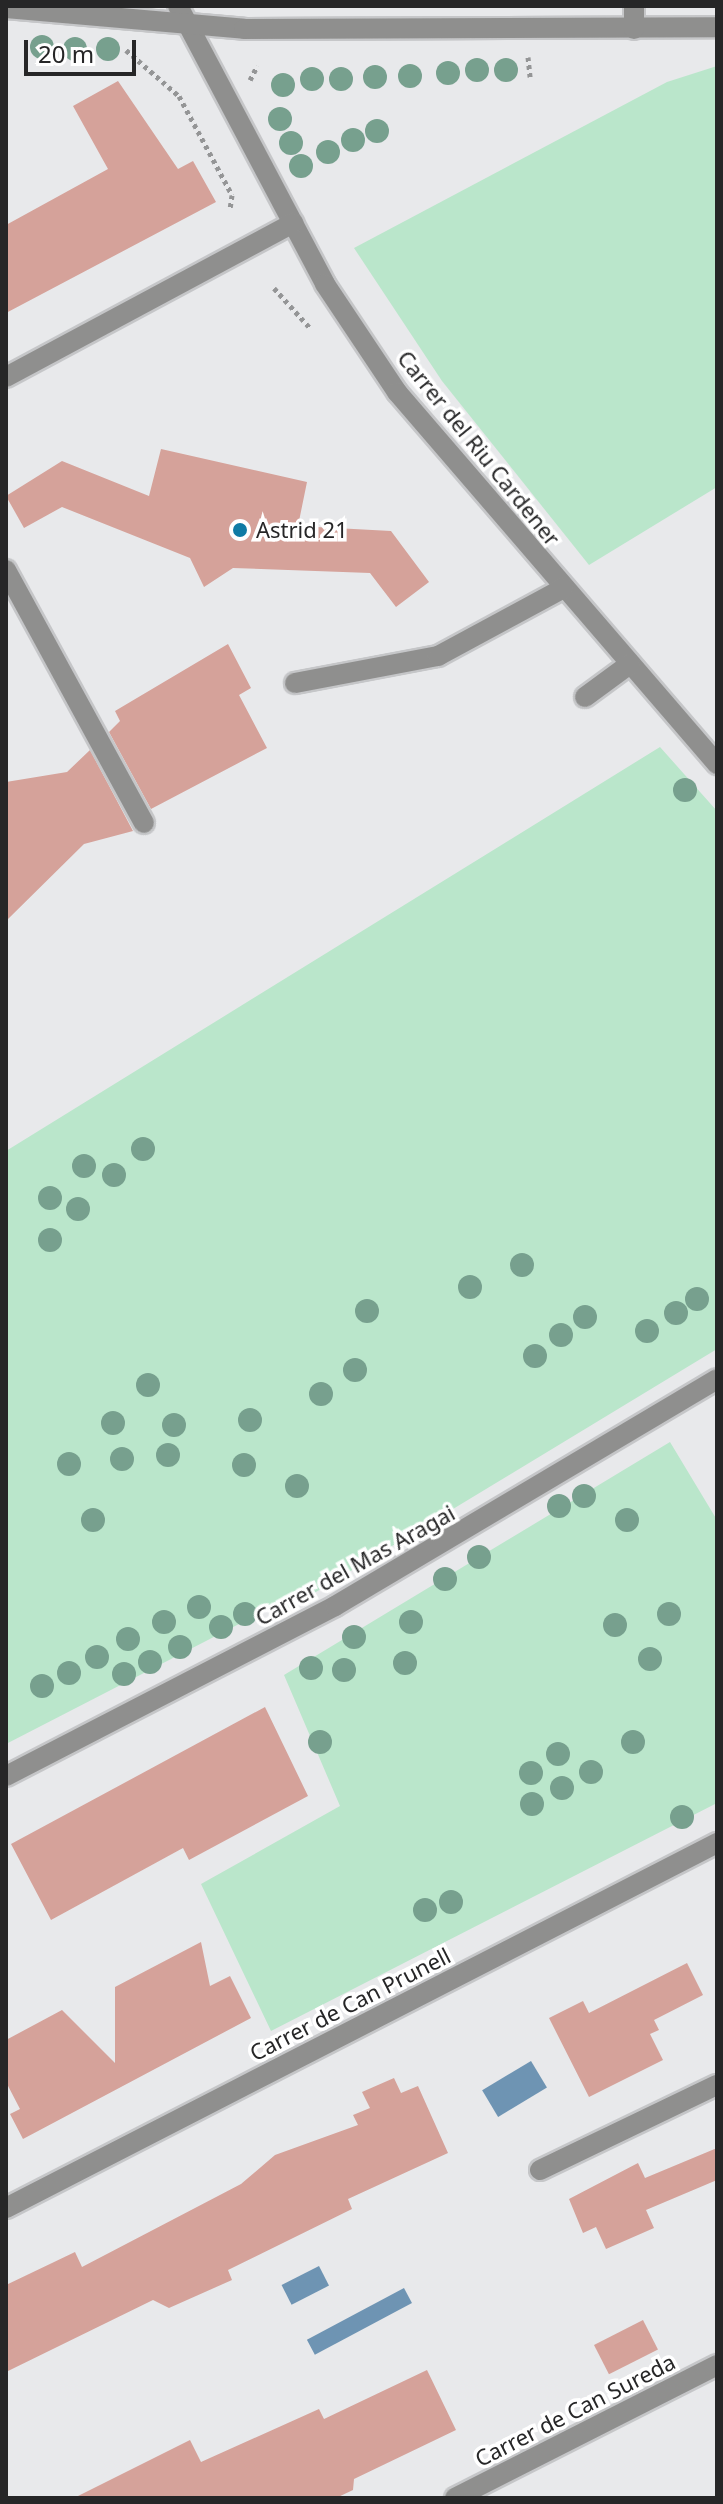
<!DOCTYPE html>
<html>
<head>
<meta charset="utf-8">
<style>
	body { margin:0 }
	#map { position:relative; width:723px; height:2504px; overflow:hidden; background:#e8e9eb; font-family:"Noto Sans",sans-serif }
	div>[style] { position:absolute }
	.green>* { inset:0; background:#bae6cb }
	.water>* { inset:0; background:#6e94b3; transform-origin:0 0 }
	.building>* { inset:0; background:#d5a29a; transform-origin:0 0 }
	.path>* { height:5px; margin-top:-2.5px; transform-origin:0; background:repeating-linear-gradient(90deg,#949596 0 4px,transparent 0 8px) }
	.roads { filter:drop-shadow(2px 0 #c5c6c8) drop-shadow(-2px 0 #c5c6c8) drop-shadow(0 2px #c5c6c8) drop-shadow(0 -2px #c5c6c8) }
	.minor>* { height:20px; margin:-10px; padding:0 10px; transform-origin:10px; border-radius:10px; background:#8f8f8e }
	.trees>* { width:24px; height:24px; margin:-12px; border-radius:50%; background:#77a08e }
	.dots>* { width:22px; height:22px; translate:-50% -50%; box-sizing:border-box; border:4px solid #fff; border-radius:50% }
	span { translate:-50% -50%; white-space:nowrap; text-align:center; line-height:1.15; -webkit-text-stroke:7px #fff; paint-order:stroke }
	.street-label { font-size:22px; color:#262627 }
	.poi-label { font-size:22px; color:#262627 }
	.left { translate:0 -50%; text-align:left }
	.frame { position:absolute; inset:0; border:8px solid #262627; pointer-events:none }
	.scale { position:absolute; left:24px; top:40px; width:112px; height:36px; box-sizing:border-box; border:4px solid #262627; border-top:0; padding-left:10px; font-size:24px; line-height:28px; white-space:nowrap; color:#262627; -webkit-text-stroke:6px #fff; paint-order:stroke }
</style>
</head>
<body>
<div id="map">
	<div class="green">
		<i style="clip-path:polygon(717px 66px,717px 487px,589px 565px,442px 381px,354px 248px,667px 82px)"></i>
		<i style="clip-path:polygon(660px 747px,717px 811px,717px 1349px,278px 1615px,272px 1607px,6px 1744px,6px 1151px)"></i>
		<i style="clip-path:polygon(670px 1442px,717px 1520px,717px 1803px,271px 2031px,201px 1884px,340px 1806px,284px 1675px)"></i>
	</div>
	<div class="water">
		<i style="left:531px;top:2061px;width:31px;height:57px;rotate:59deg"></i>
		<i style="left:319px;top:2266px;width:22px;height:42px;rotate:63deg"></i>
		<i style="left:404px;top:2288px;width:17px;height:110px;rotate:62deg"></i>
	</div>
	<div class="building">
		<i style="clip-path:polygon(118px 81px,178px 169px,193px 161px,216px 202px,6px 313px,6px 225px,108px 169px,73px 106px)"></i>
		<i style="clip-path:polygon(161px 449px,307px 482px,298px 526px,391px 531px,429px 582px,396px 607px,370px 573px,233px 568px,204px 587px,190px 558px,62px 507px,24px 528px,6px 496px,62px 461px,149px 496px)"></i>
		<i style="clip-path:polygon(228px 644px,251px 688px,239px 695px,267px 748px,151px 809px,109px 732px,120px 721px,115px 711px)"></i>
		<i style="clip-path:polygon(90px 750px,133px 831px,84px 844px,6px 921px,6px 782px,67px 772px)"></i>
		<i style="clip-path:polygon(265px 1707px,308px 1796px,189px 1860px,183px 1848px,51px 1920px,11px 1844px)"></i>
		<i style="clip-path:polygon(201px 1942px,210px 1986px,230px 1976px,251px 2018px,23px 2139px,10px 2114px,20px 2109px,6px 2082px,6px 2040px,62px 2010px,115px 2063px,115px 1987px)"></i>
		<i style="clip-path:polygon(687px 1963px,703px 1995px,654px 2020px,659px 2030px,650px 2034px,663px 2060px,589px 2097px,549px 2018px,583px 2001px,589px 2013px)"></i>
		<i style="clip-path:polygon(394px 2078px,401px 2093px,418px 2086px,448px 2153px,348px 2199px,352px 2209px,228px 2270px,232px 2280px,169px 2308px,153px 2300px,6px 2372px,6px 2285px,75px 2252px,82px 2267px,241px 2184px,275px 2155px,358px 2125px,353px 2115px,370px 2108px,362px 2092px)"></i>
		<i style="clip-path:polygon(717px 2148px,717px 2180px,646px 2210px,654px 2228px,606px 2249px,596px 2227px,583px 2233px,569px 2199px,638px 2163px,645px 2178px)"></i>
		<i style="left:643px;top:2320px;width:33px;height:55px;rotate:63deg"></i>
		<i style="clip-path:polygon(427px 2370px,456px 2430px,354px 2479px,353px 2490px,336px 2498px,74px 2498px,190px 2440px,201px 2462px,319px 2409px,324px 2419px)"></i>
	</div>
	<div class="path">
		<i style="left:126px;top:50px;width:70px;rotate:41deg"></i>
		<i style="left:179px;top:96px;width:112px;rotate:61.8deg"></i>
		<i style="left:232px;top:195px;width:14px;rotate:98deg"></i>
		<i style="left:528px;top:57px;width:20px;rotate:84deg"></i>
		<i style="left:250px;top:80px;width:16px;rotate:-63deg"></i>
		<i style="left:274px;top:288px;width:55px;rotate:47.9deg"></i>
	</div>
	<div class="roads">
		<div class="minor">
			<i style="left:178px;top:6px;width:314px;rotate:62.1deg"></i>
			<i style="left:325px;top:284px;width:130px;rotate:56.3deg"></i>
			<i style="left:397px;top:392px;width:491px;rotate:49.3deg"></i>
			<i style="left:6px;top:8px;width:239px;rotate:5deg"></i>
			<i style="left:244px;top:29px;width:473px;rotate:-0.2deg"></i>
			<i style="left:634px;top:29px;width:23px;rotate:-90deg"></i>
			<i style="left:6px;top:377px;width:326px;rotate:-28.2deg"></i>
			<i style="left:6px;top:570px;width:288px;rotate:61.4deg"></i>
			<i style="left:295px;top:683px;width:146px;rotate:-10.7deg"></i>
			<i style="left:438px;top:656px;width:143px;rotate:-28.4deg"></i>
			<i style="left:585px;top:697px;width:56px;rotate:-36.3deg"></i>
			<i style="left:6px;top:1776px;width:370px;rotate:-27.3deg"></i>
			<i style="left:335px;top:1606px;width:444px;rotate:-30.7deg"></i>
			<i style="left:540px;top:2170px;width:196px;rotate:-25.7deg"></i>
			<i style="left:6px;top:2208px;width:799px;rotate:-27.17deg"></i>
			<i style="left:455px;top:2498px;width:294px;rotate:-26.9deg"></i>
		</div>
	</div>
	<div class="trees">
		<i style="left:42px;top:47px"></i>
		<i style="left:75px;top:49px"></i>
		<i style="left:108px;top:49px"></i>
		<i style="left:477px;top:70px"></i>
		<i style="left:506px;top:70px"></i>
		<i style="left:448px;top:73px"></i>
		<i style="left:410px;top:76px"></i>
		<i style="left:375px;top:77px"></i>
		<i style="left:312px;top:79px"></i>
		<i style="left:341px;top:79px"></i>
		<i style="left:283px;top:85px"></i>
		<i style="left:280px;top:119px"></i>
		<i style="left:377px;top:131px"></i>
		<i style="left:353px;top:140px"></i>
		<i style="left:291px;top:143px"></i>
		<i style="left:328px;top:152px"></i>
		<i style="left:301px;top:166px"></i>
		<i style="left:685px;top:790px"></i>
		<i style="left:143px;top:1149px"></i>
		<i style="left:84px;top:1166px"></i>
		<i style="left:114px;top:1175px"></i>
		<i style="left:50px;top:1198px"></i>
		<i style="left:78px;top:1209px"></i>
		<i style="left:50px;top:1240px"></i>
		<i style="left:522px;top:1265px"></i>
		<i style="left:470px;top:1287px"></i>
		<i style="left:697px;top:1299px"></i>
		<i style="left:367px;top:1311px"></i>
		<i style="left:676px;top:1313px"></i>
		<i style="left:585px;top:1317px"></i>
		<i style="left:647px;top:1331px"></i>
		<i style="left:561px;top:1335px"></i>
		<i style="left:535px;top:1356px"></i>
		<i style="left:355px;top:1370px"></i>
		<i style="left:148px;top:1385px"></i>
		<i style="left:321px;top:1394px"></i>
		<i style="left:250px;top:1420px"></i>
		<i style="left:113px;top:1423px"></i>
		<i style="left:174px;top:1425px"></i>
		<i style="left:168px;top:1455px"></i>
		<i style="left:122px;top:1459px"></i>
		<i style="left:69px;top:1464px"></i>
		<i style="left:244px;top:1465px"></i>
		<i style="left:297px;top:1486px"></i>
		<i style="left:584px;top:1496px"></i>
		<i style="left:559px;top:1506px"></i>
		<i style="left:93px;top:1520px"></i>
		<i style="left:627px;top:1520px"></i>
		<i style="left:479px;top:1557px"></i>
		<i style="left:445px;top:1579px"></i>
		<i style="left:199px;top:1607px"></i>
		<i style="left:245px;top:1614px"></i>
		<i style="left:669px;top:1614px"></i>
		<i style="left:164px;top:1622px"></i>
		<i style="left:411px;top:1622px"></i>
		<i style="left:615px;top:1625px"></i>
		<i style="left:221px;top:1627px"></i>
		<i style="left:354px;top:1637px"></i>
		<i style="left:128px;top:1639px"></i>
		<i style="left:180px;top:1647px"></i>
		<i style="left:97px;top:1657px"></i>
		<i style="left:650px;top:1659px"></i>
		<i style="left:150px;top:1662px"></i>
		<i style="left:405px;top:1663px"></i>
		<i style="left:311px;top:1668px"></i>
		<i style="left:344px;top:1670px"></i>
		<i style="left:69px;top:1673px"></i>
		<i style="left:124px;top:1674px"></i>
		<i style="left:42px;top:1686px"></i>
		<i style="left:320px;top:1742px"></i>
		<i style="left:633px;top:1742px"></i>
		<i style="left:558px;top:1754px"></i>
		<i style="left:591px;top:1772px"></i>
		<i style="left:531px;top:1773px"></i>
		<i style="left:562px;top:1788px"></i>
		<i style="left:532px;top:1804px"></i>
		<i style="left:682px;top:1817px"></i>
		<i style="left:451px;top:1902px"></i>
		<i style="left:425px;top:1910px"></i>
	</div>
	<div class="dots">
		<i style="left:240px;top:530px;background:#107ba5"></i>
	</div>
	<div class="street-label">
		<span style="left:479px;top:448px;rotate:51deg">Carrer del Riu Cardener</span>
		<span style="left:355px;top:1565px;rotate:-29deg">Carrer del Mas Aragai</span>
		<span style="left:350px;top:2004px;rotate:-27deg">Carrer de Can Prunell</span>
		<span style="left:575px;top:2410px;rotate:-27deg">Carrer de Can Sureda</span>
	</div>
	<div class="poi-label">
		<span class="left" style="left:256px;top:530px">Astrid 21</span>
	</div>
	<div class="frame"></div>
	<div class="scale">20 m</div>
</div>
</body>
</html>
